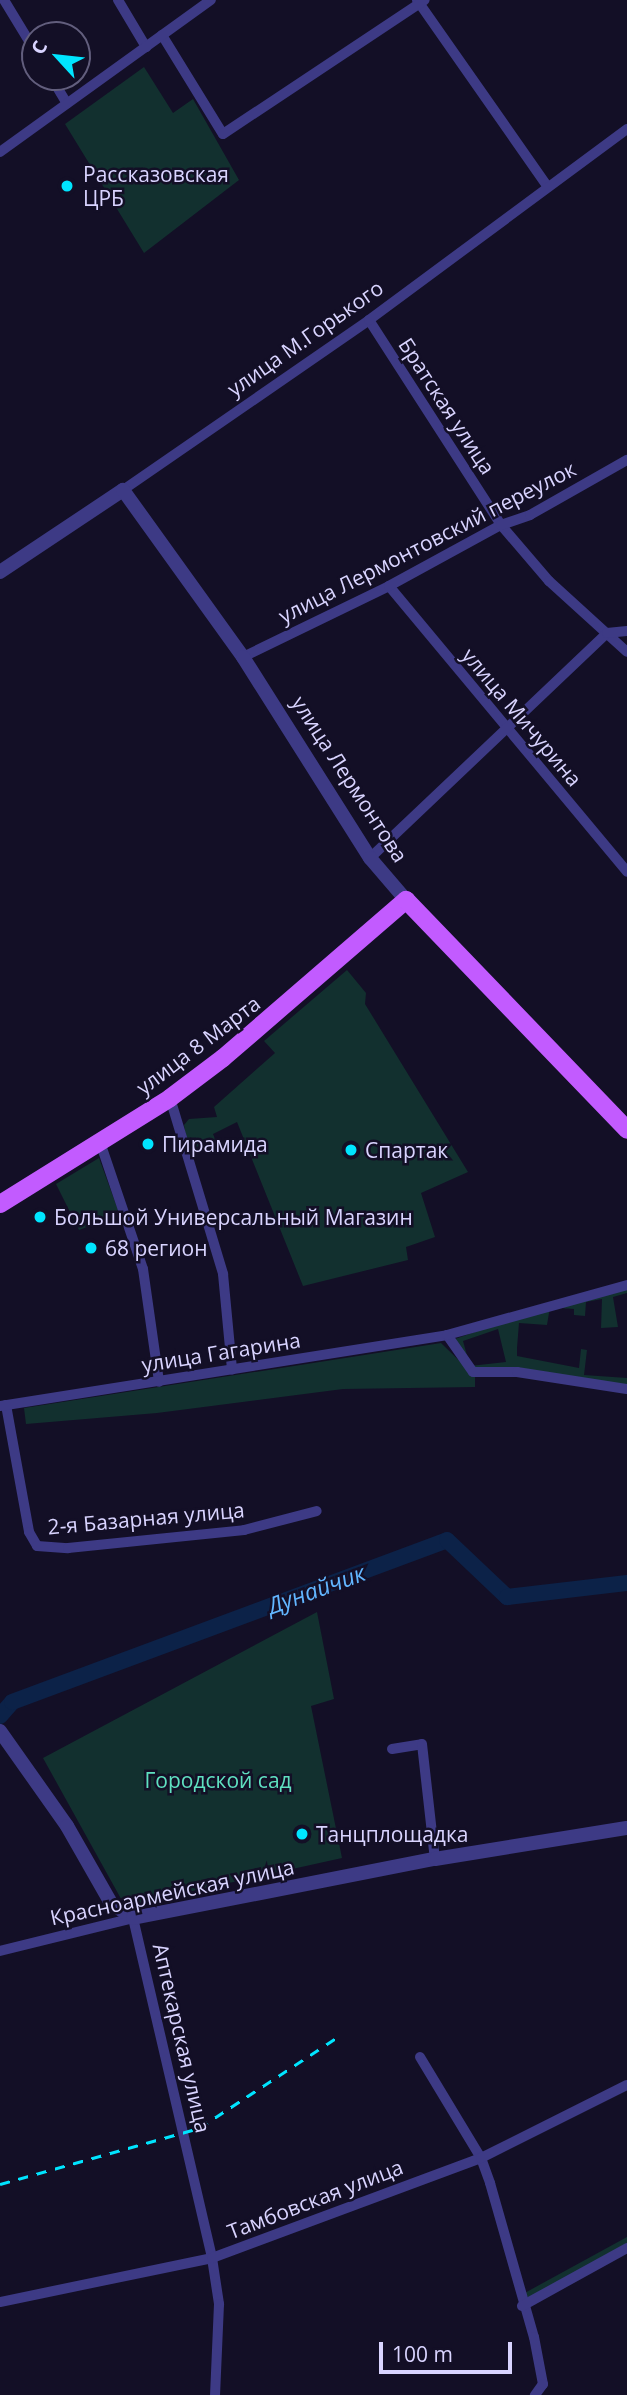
<!DOCTYPE html>
<html>
<head>
<meta charset="utf-8">
<style>
	body { margin:0 }
	#map { position:relative; width:627px; height:2395px; overflow:hidden; background:#130f26; font-family:"Open Sans",sans-serif }
	div>[style] { position:absolute }
	.green>* { inset:0; background:#12302f }
	.river>* { height:16px; margin:-8px; padding:0 8px; transform-origin:8px; border-radius:8px; background:#0c2248 }
	.minor>* { height:10px; margin:-5px; padding:0 5px; transform-origin:5px; border-radius:5px; background:#3d3a85 }
	.tertiary>* { height:14px; margin:-7px; padding:0 7px; transform-origin:7px; border-radius:7px; background:#3d3a85 }
	.primary>* { height:18px; margin:-9px; padding:0 9px; transform-origin:9px; border-radius:9px; background:#c25bff }
	.rail>* { height:2.5px; margin-top:-1.25px; transform-origin:0; background:repeating-linear-gradient(90deg,#00e5ff 0 10px,transparent 0 19px) }
	.dots>* { width:19px; height:19px; translate:-50% -50%; box-sizing:border-box; border:4px solid #130f26; border-radius:50% }
	span { translate:-50% -50%; white-space:nowrap; text-align:center; line-height:1.15; -webkit-text-stroke:5px #130f26; paint-order:stroke }
	.poi-label { font-size:21px; color:#d9d4ff }
	.left { translate:0 -50%; text-align:left }
	.street-label { font-size:21px; color:#d9d4ff }
	.park-label { font-size:21px; color:#5fe0c0 }
	.water-label { font-size:23px; color:#62b6ff; font-style:italic }
	.north { position:absolute; left:21px; top:21px; width:70px; height:70px; box-sizing:border-box; background:#130f26; border:2px solid #625e7d; border-radius:50%; rotate:297deg; font-size:19px; font-weight:700; line-height:28px; text-align:center; color:#d9d4ff }
	.north::after { content:''; display:block; margin:auto; width:24px; height:32px; background:#00e5ff; clip-path:polygon(50% 0,100% 100%,50% 72%,0 100%) }
	.scale { position:absolute; left:379px; top:2342px; width:133px; height:32px; box-sizing:border-box; border:4px solid #d9d4ff; border-top:0; padding-left:9px; font-size:21px; line-height:24px; white-space:nowrap; color:#d9d4ff; -webkit-text-stroke:5px #130f26; paint-order:stroke }
</style>
</head>
<body>
<div id="map">
	<div class="green">
		<i style="clip-path:polygon(144px 67px,173px 113px,193px 99px,239px 180px,144px 253px,65px 124px)"></i>
		<i style="clip-path:polygon(347px 970px,366px 993px,365px 1004px,468px 1172px,421px 1193px,435px 1237px,406px 1247px,408px 1260px,303px 1286px,237px 1122px,213px 1134px,218px 1146px,213px 1147px,211px 1142px,188px 1150px,184px 1125px,189px 1119px,217px 1117px,214px 1107px,275px 1053px,264px 1041px)"></i>
		<i style="clip-path:polygon(99px 1158px,118px 1210px,113px 1218px,79px 1230px,56px 1184px)"></i>
		<i style="clip-path:polygon(evenodd,627px 1289px,627px 1293px,613px 1297px,618px 1327px,601px 1328px,602px 1299px,586px 1302px,585px 1316px,574px 1315px,574px 1309px,550px 1307px,547px 1325px,519px 1323px,517px 1348px,517px 1356px,579px 1368px,581px 1349px,587px 1350px,584px 1375px,627px 1378px,627px 1385px,516px 1369px,474px 1370px,452px 1340px,535px 1311px,548px 1307px,627px 1289px,498px 1329px,506px 1362px,470px 1366px,463px 1341px,498px 1329px)"></i>
		<i style="clip-path:polygon(441px 1343px,475px 1376px,475px 1387px,343px 1389px,157px 1413px,26px 1424px,24px 1408px)"></i>
		<i style="clip-path:polygon(317px 1612px,334px 1699px,311px 1706px,342px 1858px,125px 1906px,43px 1758px)"></i>
		<i style="clip-path:polygon(627px 2237px,627px 2248px,534px 2300px,521px 2295px)"></i>
	</div>
	<div class="river">
		<i style="left:0;top:1716px;width:18px;rotate:-49deg"></i>
		<i style="left:12px;top:1702px;width:464px;rotate:-20.4deg"></i>
		<i style="left:447px;top:1540px;width:83px;rotate:43.5deg"></i>
		<i style="left:507px;top:1597px;width:121px;rotate:-6.7deg"></i>
	</div>
	<div class="minor">
		<i style="left:4px;top:0;width:60px;rotate:58.7deg"></i>
		<i style="left:118px;top:0;width:55px;rotate:59.2deg"></i>
		<i style="left:417px;top:0;width:228px;rotate:55deg"></i>
		<i style="left:162px;top:35px;width:116px;rotate:58.4deg"></i>
		<i style="left:223px;top:134px;width:242px;rotate:-33.6deg"></i>
		<i style="left:51px;top:77px;width:31px;rotate:59deg"></i>
		<i style="left:0;top:152px;width:260px;rotate:-35.8deg"></i>
		<i style="left:369px;top:320px;width:244px;rotate:57.2deg"></i>
		<i style="left:501px;top:525px;width:74px;rotate:49.4deg"></i>
		<i style="left:549px;top:581px;width:105px;rotate:42.3deg"></i>
		<i style="left:123px;top:490px;width:299px;rotate:-34.6deg"></i>
		<i style="left:369px;top:320px;width:321px;rotate:-36.5deg"></i>
		<i style="left:389px;top:586px;width:372px;rotate:50.2deg"></i>
		<i style="left:243px;top:657px;width:162px;rotate:-25.9deg"></i>
		<i style="left:389px;top:586px;width:128px;rotate:-28.6deg"></i>
		<i style="left:501px;top:525px;width:31px;rotate:-19deg"></i>
		<i style="left:530px;top:515px;width:112px;rotate:-29.6deg"></i>
		<i style="left:370px;top:858px;width:327px;rotate:-43.5deg"></i>
		<i style="left:607px;top:633px;width:20px;rotate:-6deg"></i>
		<i style="left:170px;top:1098px;width:184px;rotate:73.2deg"></i>
		<i style="left:223px;top:1274px;width:96px;rotate:84.6deg"></i>
		<i style="left:100px;top:1142px;width:134px;rotate:71.3deg"></i>
		<i style="left:143px;top:1269px;width:114px;rotate:81.9deg"></i>
		<i style="left:447px;top:1335px;width:45px;rotate:54.9deg"></i>
		<i style="left:473px;top:1372px;width:44px"></i>
		<i style="left:517px;top:1372px;width:111px;rotate:8.8deg"></i>
		<i style="left:6px;top:1405px;width:129px;rotate:79.7deg"></i>
		<i style="left:29px;top:1532px;width:16px;rotate:60deg"></i>
		<i style="left:37px;top:1546px;width:31px;rotate:4deg"></i>
		<i style="left:68px;top:1548px;width:177px;rotate:-5.8deg"></i>
		<i style="left:244px;top:1530px;width:75px;rotate:-14.6deg"></i>
		<i style="left:0;top:1406px;width:453px;rotate:-9deg"></i>
		<i style="left:447px;top:1335px;width:187px;rotate:-15.5deg"></i>
		<i style="left:392px;top:1749px;width:30px;rotate:-9deg"></i>
		<i style="left:422px;top:1744px;width:116px;rotate:83.6deg"></i>
		<i style="left:0;top:1951px;width:137px;rotate:-13.9deg"></i>
		<i style="left:133px;top:1918px;width:349px;rotate:76.9deg"></i>
		<i style="left:212px;top:2258px;width:47px;rotate:81.3deg"></i>
		<i style="left:219px;top:2304px;width:91px;rotate:92.5deg"></i>
		<i style="left:420px;top:2057px;width:118px;rotate:58.9deg"></i>
		<i style="left:481px;top:2158px;width:27px;rotate:70deg"></i>
		<i style="left:490px;top:2183px;width:160px;rotate:74.1deg"></i>
		<i style="left:534px;top:2337px;width:48px;rotate:79.2deg"></i>
		<i style="left:543px;top:2384px;width:14px;rotate:126deg"></i>
		<i style="left:0;top:2302px;width:217px;rotate:-11.7deg"></i>
		<i style="left:212px;top:2258px;width:287px;rotate:-20.4deg"></i>
		<i style="left:481px;top:2158px;width:163px;rotate:-26.6deg"></i>
		<i style="left:522px;top:2306px;width:120px;rotate:-28.9deg"></i>
	</div>
	<div class="tertiary">
		<i style="left:0;top:572px;width:148px;rotate:-33.7deg"></i>
		<i style="left:123px;top:490px;width:206px;rotate:54.3deg"></i>
		<i style="left:243px;top:657px;width:238px;rotate:57.7deg"></i>
		<i style="left:370px;top:858px;width:55px;rotate:49.4deg"></i>
		<i style="left:0;top:1731px;width:116px;rotate:54.8deg"></i>
		<i style="left:67px;top:1826px;width:89px;rotate:60.3deg"></i>
		<i style="left:111px;top:1903px;width:27px;rotate:34deg"></i>
		<i style="left:133px;top:1918px;width:308px;rotate:-11.1deg"></i>
		<i style="left:435px;top:1859px;width:194px;rotate:-9.2deg"></i>
	</div>
	<div class="primary">
		<i style="left:0;top:1204px;width:200px;rotate:-31.9deg"></i>
		<i style="left:170px;top:1098px;width:66px;rotate:-37deg"></i>
		<i style="left:223px;top:1058px;width:242px;rotate:-40.8deg"></i>
		<i style="left:406px;top:900px;width:319px;rotate:46.1deg"></i>
	</div>
	<div class="rail">
		<i style="left:0;top:2184px;width:207px;rotate:-15.7deg"></i>
		<i style="left:199px;top:2128px;width:168px;rotate:-33.3deg"></i>
	</div>
	<div class="dots">
		<i style="left:67px;top:186px;background:#00e5ff"></i>
		<i style="left:148px;top:1144px;background:#00e5ff"></i>
		<i style="left:351px;top:1150px;background:#00e5ff"></i>
		<i style="left:40px;top:1217px;background:#00e5ff"></i>
		<i style="left:91px;top:1248px;background:#00e5ff"></i>
		<i style="left:302px;top:1834px;background:#00e5ff"></i>
	</div>
	<div class="poi-label">
		<span class="left" style="left:83px;top:186px">Рассказовская<br>ЦРБ</span>
		<span class="left" style="left:162px;top:1144px">Пирамида</span>
		<span class="left" style="left:365px;top:1150px">Спартак</span>
		<span class="left" style="left:54px;top:1217px">Большой Универсальный Магазин</span>
		<span class="left" style="left:105px;top:1248px">68 регион</span>
		<span class="left" style="left:316px;top:1834px">Танцплощадка</span>
	</div>
	<div class="street-label">
		<span style="left:305px;top:338px;rotate:-35deg">улица М.Горького</span>
		<span style="left:447px;top:406px;rotate:57deg">Братская улица</span>
		<span style="left:427px;top:542px;rotate:-27deg">улица Лермонтовский переулок</span>
		<span style="left:522px;top:717px;rotate:50deg">улица Мичурина</span>
		<span style="left:350px;top:779px;rotate:57deg">улица Лермонтова</span>
		<span style="left:198px;top:1045px;rotate:-37deg">улица 8 Марта</span>
		<span style="left:221px;top:1352px;rotate:-9deg">улица Гагарина</span>
		<span style="left:146px;top:1518px;rotate:-5deg">2-я Базарная улица</span>
		<span style="left:172px;top:1892px;rotate:-12deg">Красноармейская улица</span>
		<span style="left:182px;top:2038px;rotate:77deg">Аптекарская улица</span>
		<span style="left:315px;top:2199px;rotate:-21deg">Тамбовская улица</span>
	</div>
	<div class="park-label">
		<span style="left:218px;top:1780px">Городской сад</span>
	</div>
	<div class="water-label">
		<span style="left:316px;top:1589px;rotate:-20deg">Дунайчик</span>
	</div>
	<div class="north">С</div>
	<div class="scale">100 m</div>
</div>
</body>
</html>
